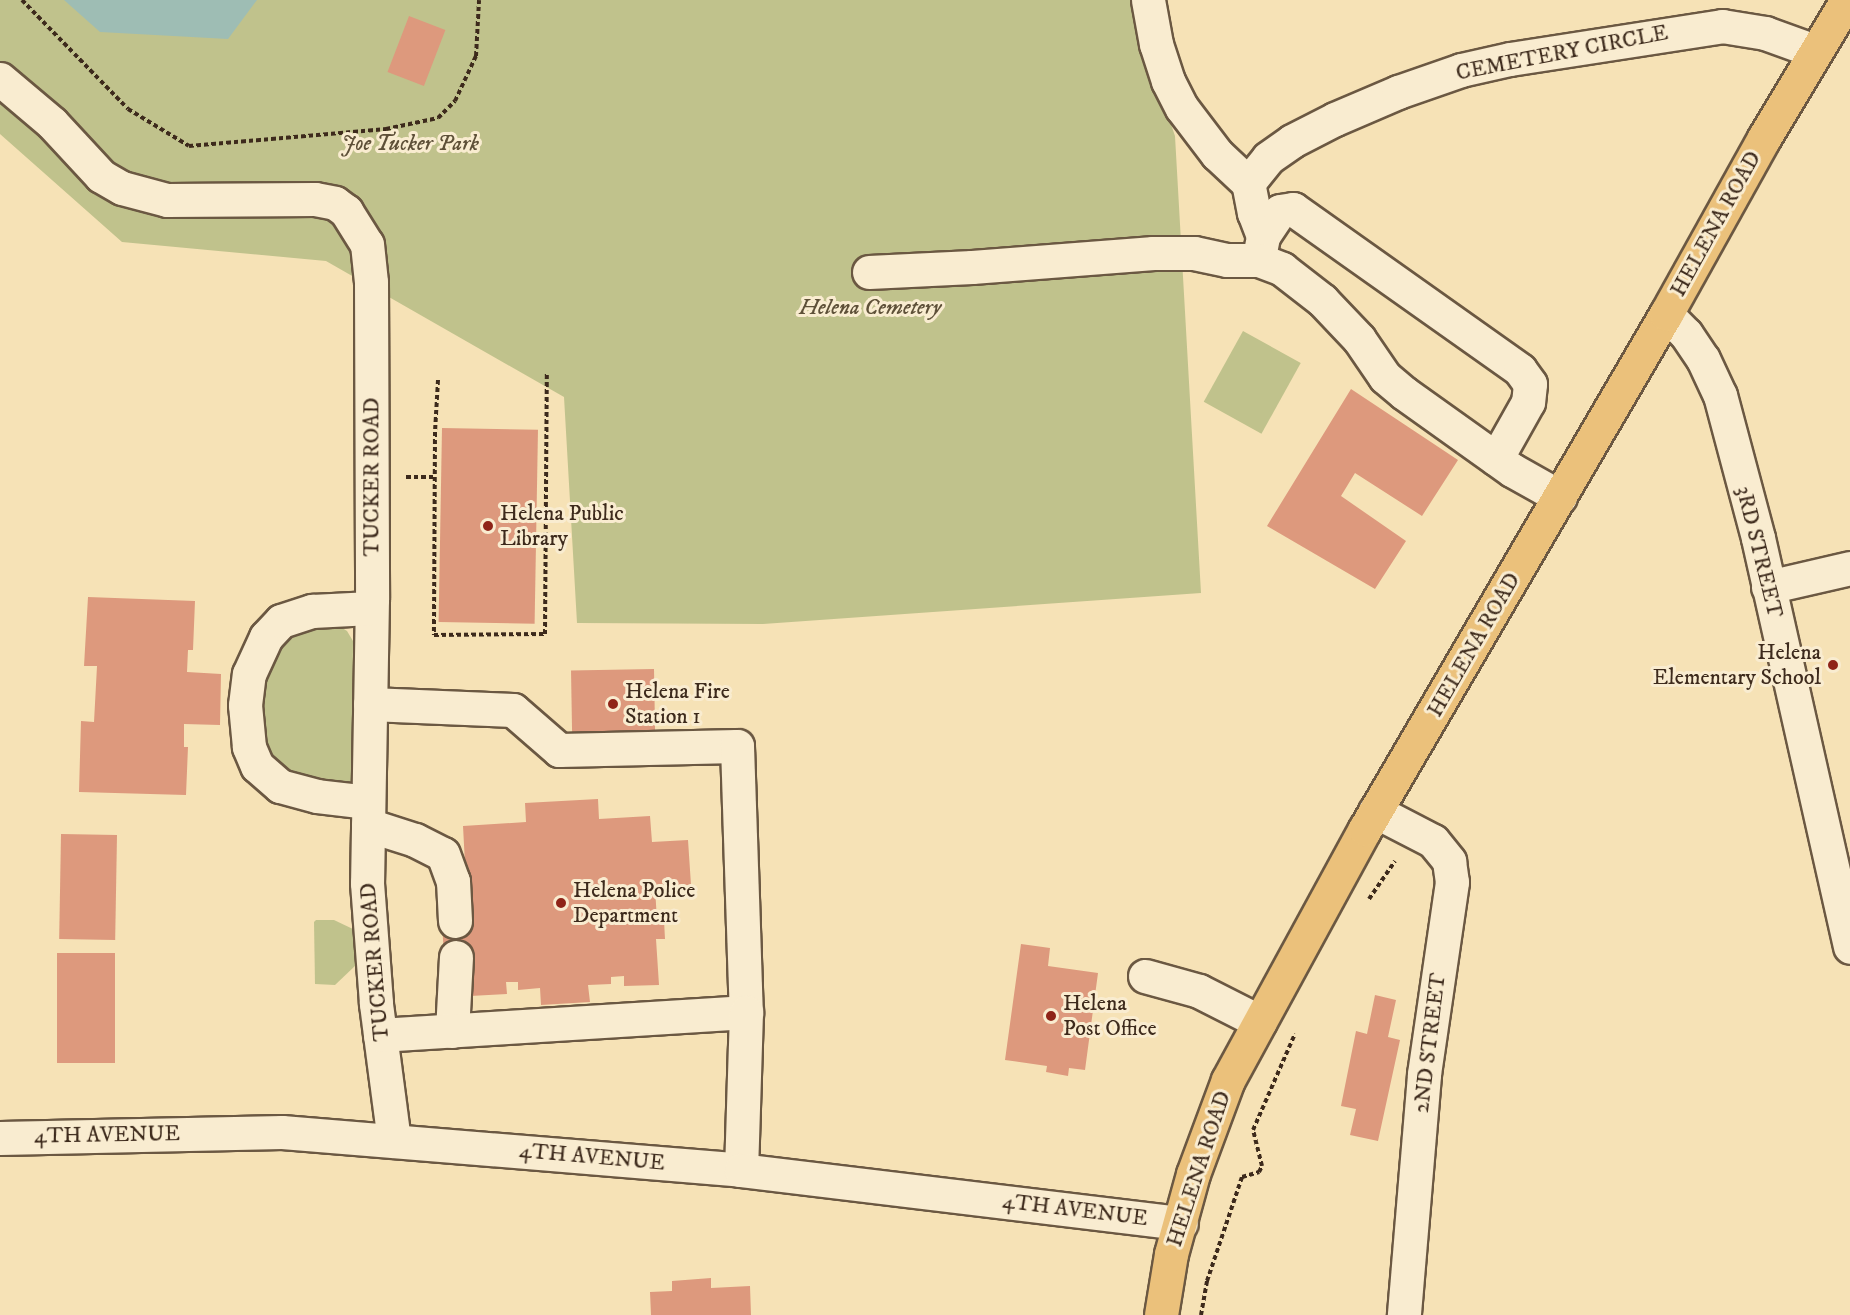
<!DOCTYPE html>
<html>
<head>
<meta charset="utf-8">
<style>
	body { margin:0 }
	#map { position:relative; width:1850px; height:1315px; overflow:hidden; background:#f6e2b6; font-family:"IM FELL DW Pica",serif }
	div>[style] { position:absolute }
	.green>* { inset:0; background:#c0c28c; transform-origin:0 0 }
	.water>* { inset:0; background:#9ebdb4 }
	.building>* { inset:0; background:#dd997d; transform-origin:0 0 }
	.path>* { height:4px; margin-top:-2px; transform-origin:0; background:repeating-linear-gradient(90deg,#3d2a1c 0 4.5px,transparent 0 7.5px) }
	.roads { filter:drop-shadow(2px 0 #6b5842) drop-shadow(-2px 0 #6b5842) drop-shadow(0 2px #6b5842) drop-shadow(0 -2px #6b5842) }
	.minor>* { height:33px; margin:-16.5px; padding:0 16.5px; transform-origin:16.5px; border-radius:16.5px; background:#f9ecd0 }
	.major>* { height:33px; margin:-16.5px; padding:0 16.5px; transform-origin:16.5px; border-radius:16.5px; background:#ebc17b }
	.dots>* { width:16px; height:16px; translate:-50% -50%; box-sizing:border-box; border:3px solid #f9ecd0; border-radius:50% }
	span { translate:-50% -50%; white-space:nowrap; text-align:center; line-height:1.15; -webkit-text-stroke:6px #f9ecd0; paint-order:stroke }
	.street-label { font-size:22px; color:#3d2a1c }
	.park-label { font-size:22px; color:#5e5038; font-style:italic }
	.poi-label { font-size:22px; color:#3d2a1c }
	.left { translate:0 -50%; text-align:left }
	.right { translate:-100% -50%; text-align:right }
</style>
</head>
<body>
<div id="map">
	<div class="green">
		<i style="clip-path:polygon(0 0,1137px 0,1140px 34px,1175px 136px,1201px 593px,763px 624px,577px 623px,564px 397px,326px 261px,122px 242px,0 134px)"></i>
		<i style="left:1243px;top:331px;width:66px;height:81px;rotate:29deg"></i>
		<i style="clip-path:polygon(339px 626px,347px 631px,353px 641px,352px 781px,348px 785px,309px 790px,256px 750px,267px 650px,300px 628px)"></i>
		<i style="clip-path:polygon(316px 920px,334px 920px,355px 930px,356px 965px,335px 985px,315px 984px,314px 922px)"></i>
	</div>
	<div class="water">
		<i style="clip-path:polygon(64px 0,257px 0,228px 39px,100px 32px)"></i>
	</div>
	<div class="building">
		<i style="left:409px;top:16px;width:39px;height:60px;rotate:21deg"></i>
		<i style="clip-path:polygon(1351px 389px,1458px 460px,1422px 516px,1355px 473px,1341px 496px,1406px 541px,1375px 589px,1267px 526px)"></i>
		<i style="left:442px;top:428px;width:96px;height:194px;rotate:1deg"></i>
		<i style="clip-path:polygon(88px 597px,195px 601px,193px 650px,188px 650px,187px 672px,221px 674px,220px 725px,184px 724px,184px 747px,188px 747px,186px 795px,79px 792px,81px 721px,94px 722px,97px 666px,84px 666px)"></i>
		<i style="left:654px;top:669px;width:67px;height:83px;rotate:89deg"></i>
		<i style="clip-path:polygon(598px 799px,599px 819px,650px 816px,652px 842px,688px 840px,691px 885px,655px 887px,657px 921px,664px 920px,665px 939px,656px 939px,659px 985px,624px 986px,624px 976px,611px 977px,611px 984px,588px 985px,590px 1002px,541px 1005px,540px 988px,518px 990px,518px 982px,506px 982px,507px 994px,470px 996px,444px 957px,442px 922px,468px 921px,463px 826px,526px 822px,525px 803px)"></i>
		<i style="left:117px;top:835px;width:105px;height:56px;rotate:91deg"></i>
		<i style="clip-path:polygon(1021px 944px,1050px 948px,1048px 966px,1098px 973px,1085px 1070px,1069px 1068px,1068px 1076px,1046px 1072px,1047px 1066px,1005px 1060px)"></i>
		<i style="left:115px;top:953px;width:110px;height:58px;rotate:90deg"></i>
		<i style="clip-path:polygon(1375px 995px,1396px 1000px,1388px 1037px,1400px 1040px,1378px 1141px,1350px 1135px,1356px 1109px,1341px 1106px,1356px 1031px,1367px 1034px)"></i>
		<i style="clip-path:polygon(711px 1278px,711px 1288px,750px 1286px,751px 1315px,651px 1315px,650px 1292px,672px 1291px,672px 1281px)"></i>
	</div>
	<div class="path">
		<i style="left:22px;top:0;width:152px;rotate:45.8deg"></i>
		<i style="left:128px;top:109px;width:71px;rotate:31.2deg"></i>
		<i style="left:189px;top:146px;width:198px;rotate:-4.9deg"></i>
		<i style="left:386px;top:129px;width:53px;rotate:-11.9deg"></i>
		<i style="left:438px;top:118px;width:24px;rotate:-45deg"></i>
		<i style="left:455px;top:101px;width:50px;rotate:-65deg"></i>
		<i style="left:476px;top:56px;width:56px;rotate:-86.9deg"></i>
		<i style="left:438px;top:380px;width:52px;rotate:93.3deg"></i>
		<i style="left:435px;top:432px;width:203px;rotate:90.3deg"></i>
		<i style="left:434px;top:635px;width:111px;rotate:-0.5deg"></i>
		<i style="left:545px;top:634px;width:261px;rotate:-89.6deg"></i>
		<i style="left:406px;top:477px;width:29px"></i>
		<i style="left:1369px;top:899px;width:46px;rotate:-55.6deg"></i>
		<i style="left:1201px;top:1315px;width:35px;rotate:-80deg"></i>
		<i style="left:1207px;top:1281px;width:110px;rotate:-71.4deg"></i>
		<i style="left:1242px;top:1177px;width:18px;rotate:-16deg"></i>
		<i style="left:1259px;top:1172px;width:7px;rotate:-63deg"></i>
		<i style="left:1262px;top:1166px;width:37px;rotate:-104deg"></i>
		<i style="left:1253px;top:1130px;width:105px;rotate:-66.4deg"></i>
	</div>
	<div class="roads">
		<div class="minor">
			<i style="left:1148px;top:0;width:45px;rotate:79.7deg"></i>
			<i style="left:1156px;top:44px;width:39px;rotate:72deg"></i>
			<i style="left:1168px;top:81px;width:30px;rotate:63deg"></i>
			<i style="left:1182px;top:108px;width:58px;rotate:52.7deg"></i>
			<i style="left:1217px;top:154px;width:42px;rotate:43.1deg"></i>
			<i style="left:0;top:79px;width:68px;rotate:40.2deg"></i>
			<i style="left:52px;top:123px;width:72px;rotate:47.2deg"></i>
			<i style="left:101px;top:176px;width:24px;rotate:30deg"></i>
			<i style="left:122px;top:188px;width:47px;rotate:14.9deg"></i>
			<i style="left:167px;top:200px;width:148px;rotate:-0.4deg"></i>
			<i style="left:315px;top:199px;width:20px;rotate:11deg"></i>
			<i style="left:335px;top:203px;width:14px;rotate:36deg"></i>
			<i style="left:346px;top:211px;width:39px;rotate:58deg"></i>
			<i style="left:367px;top:244px;width:38px;rotate:84deg"></i>
			<i style="left:371px;top:282px;width:317px;rotate:89.8deg"></i>
			<i style="left:372px;top:599px;width:284px;rotate:91deg"></i>
			<i style="left:367px;top:883px;width:121px;rotate:85.7deg"></i>
			<i style="left:376px;top:1004px;width:138px;rotate:82.5deg"></i>
			<i style="left:1263px;top:236px;width:25px;rotate:-111deg"></i>
			<i style="left:1254px;top:213px;width:31px;rotate:-101deg"></i>
			<i style="left:1248px;top:183px;width:32px;rotate:-51deg"></i>
			<i style="left:1268px;top:158px;width:29px;rotate:-35deg"></i>
			<i style="left:1292px;top:141px;width:48px;rotate:-27.1deg"></i>
			<i style="left:1335px;top:119px;width:69px;rotate:-23.2deg"></i>
			<i style="left:1398px;top:92px;width:67px;rotate:-19.2deg"></i>
			<i style="left:1461px;top:70px;width:50px;rotate:-12.7deg"></i>
			<i style="left:1510px;top:59px;width:215px;rotate:-8.8deg"></i>
			<i style="left:1722px;top:26px;width:44px;rotate:9.2deg"></i>
			<i style="left:1765px;top:33px;width:53px;rotate:19.8deg"></i>
			<i style="left:1260px;top:252px;width:16px;rotate:-79deg"></i>
			<i style="left:1263px;top:236px;width:30px;rotate:-56deg"></i>
			<i style="left:1280px;top:211px;width:13px;rotate:-9deg"></i>
			<i style="left:1293px;top:209px;width:278px;rotate:35.3deg"></i>
			<i style="left:1520px;top:370px;width:17px;rotate:54deg"></i>
			<i style="left:1530px;top:384px;width:18px;rotate:96deg"></i>
			<i style="left:1528px;top:402px;width:65px;rotate:119.3deg"></i>
			<i style="left:869px;top:272px;width:103px;rotate:-2.8deg"></i>
			<i style="left:972px;top:267px;width:182px;rotate:-4.4deg"></i>
			<i style="left:1153px;top:253px;width:41px"></i>
			<i style="left:1194px;top:253px;width:34px;rotate:12deg"></i>
			<i style="left:1227px;top:260px;width:32px"></i>
			<i style="left:1259px;top:260px;width:25px;rotate:21deg"></i>
			<i style="left:1282px;top:269px;width:51px;rotate:37.8deg"></i>
			<i style="left:1322px;top:300px;width:54px;rotate:46.5deg"></i>
			<i style="left:1359px;top:339px;width:46px;rotate:55.6deg"></i>
			<i style="left:1385px;top:377px;width:25px;rotate:40deg"></i>
			<i style="left:1404px;top:393px;width:133px;rotate:35.5deg"></i>
			<i style="left:1512px;top:470px;width:55px;rotate:29.4deg"></i>
			<i style="left:1666px;top:314px;width:28px;rotate:45deg"></i>
			<i style="left:1686px;top:334px;width:30px;rotate:56deg"></i>
			<i style="left:1703px;top:359px;width:40px;rotate:65deg"></i>
			<i style="left:1720px;top:395px;width:148px;rotate:75.1deg"></i>
			<i style="left:1758px;top:538px;width:419px;rotate:77.3deg"></i>
			<i style="left:1768px;top:587px;width:84px;rotate:-13deg"></i>
			<i style="left:370px;top:704px;width:143px;rotate:2.4deg"></i>
			<i style="left:513px;top:710px;width:61px;rotate:41deg"></i>
			<i style="left:559px;top:750px;width:178px;rotate:-1.3deg"></i>
			<i style="left:737px;top:746px;width:266px;rotate:88.1deg"></i>
			<i style="left:368px;top:802px;width:51px;rotate:-173.3deg"></i>
			<i style="left:317px;top:796px;width:38px;rotate:-165deg"></i>
			<i style="left:280px;top:786px;width:30px;rotate:-139deg"></i>
			<i style="left:257px;top:766px;width:21px;rotate:-113deg"></i>
			<i style="left:249px;top:747px;width:42px;rotate:-95.4deg"></i>
			<i style="left:245px;top:705px;width:31px;rotate:-83deg"></i>
			<i style="left:249px;top:674px;width:41px;rotate:-65.3deg"></i>
			<i style="left:266px;top:637px;width:22px;rotate:-47deg"></i>
			<i style="left:281px;top:621px;width:33px;rotate:-18deg"></i>
			<i style="left:312px;top:611px;width:59px;rotate:-2.9deg"></i>
			<i style="left:1375px;top:811px;width:65px;rotate:27.3deg"></i>
			<i style="left:1433px;top:841px;width:26px;rotate:51deg"></i>
			<i style="left:1449px;top:861px;width:21px;rotate:82deg"></i>
			<i style="left:1452px;top:882px;width:195px;rotate:98.3deg"></i>
			<i style="left:1424px;top:1075px;width:241px;rotate:94.8deg"></i>
			<i style="left:368px;top:825px;width:49px;rotate:17.7deg"></i>
			<i style="left:415px;top:840px;width:31px;rotate:27deg"></i>
			<i style="left:443px;top:854px;width:29px;rotate:70deg"></i>
			<i style="left:453px;top:881px;width:40px;rotate:87.1deg"></i>
			<i style="left:1145px;top:976px;width:56px;rotate:15.5deg"></i>
			<i style="left:1199px;top:991px;width:68px;rotate:26.9deg"></i>
			<i style="left:452px;top:1031px;width:74px;rotate:-86.9deg"></i>
			<i style="left:380px;top:1035px;width:367px;rotate:-3.6deg"></i>
			<i style="left:746px;top:1012px;width:158px;rotate:91.8deg"></i>
			<i style="left:0;top:1138px;width:282px;rotate:-1.2deg"></i>
			<i style="left:282px;top:1132px;width:461px;rotate:4.7deg"></i>
			<i style="left:741px;top:1170px;width:443px;rotate:6.9deg"></i>
		</div>
		<div class="major">
			<i style="left:1161px;top:1315px;width:62px;rotate:-80.7deg"></i>
			<i style="left:1171px;top:1254px;width:83px;rotate:-74.6deg"></i>
			<i style="left:1193px;top:1174px;width:100px;rotate:-69.6deg"></i>
			<i style="left:1228px;top:1080px;width:286px;rotate:-61.4deg"></i>
			<i style="left:1365px;top:829px;width:597px;rotate:-59.7deg"></i>
			<i style="left:1666px;top:314px;width:201px;rotate:-60.9deg"></i>
			<i style="left:1764px;top:138px;width:161px;rotate:-59deg"></i>
		</div>
	</div>
	<div class="dots">
		<i style="left:488px;top:526px;background:#8f2418"></i>
		<i style="left:1833px;top:665px;background:#8f2418"></i>
		<i style="left:613px;top:704px;background:#8f2418"></i>
		<i style="left:561px;top:903px;background:#8f2418"></i>
		<i style="left:1051px;top:1016px;background:#8f2418"></i>
	</div>
	<div class="street-label">
		<span style="left:1562px;top:53px;rotate:-11deg">CEMETERY CIRCLE</span>
		<span style="left:1716px;top:224px;rotate:-61deg">HELENA ROAD</span>
		<span style="left:372px;top:477px;rotate:-90deg">TUCKER ROAD</span>
		<span style="left:1759px;top:552px;rotate:76deg">3RD STREET</span>
		<span style="left:1474px;top:645px;rotate:-60deg">HELENA ROAD</span>
		<span style="left:375px;top:962px;rotate:-95deg">TUCKER ROAD</span>
		<span style="left:1430px;top:1043px;rotate:-83deg">2ND STREET</span>
		<span style="left:107px;top:1135px;rotate:-1deg">4TH AVENUE</span>
		<span style="left:592px;top:1157px;rotate:5deg">4TH AVENUE</span>
		<span style="left:1199px;top:1169px;rotate:-72deg">HELENA ROAD</span>
		<span style="left:1075px;top:1210px;rotate:7deg">4TH AVENUE</span>
	</div>
	<div class="park-label">
		<span style="left:410px;top:144px">Joe Tucker Park</span>
		<span style="left:870px;top:308px">Helena Cemetery</span>
	</div>
	<div class="poi-label">
		<span class="left" style="left:500px;top:526px">Helena Public<br>Library</span>
		<span class="right" style="left:1821px;top:665px">Helena<br>Elementary School</span>
		<span class="left" style="left:625px;top:704px">Helena Fire<br>Station 1</span>
		<span class="left" style="left:573px;top:903px">Helena Police<br>Department</span>
		<span class="left" style="left:1063px;top:1016px">Helena<br>Post Office</span>
	</div>
</div>
</body>
</html>
